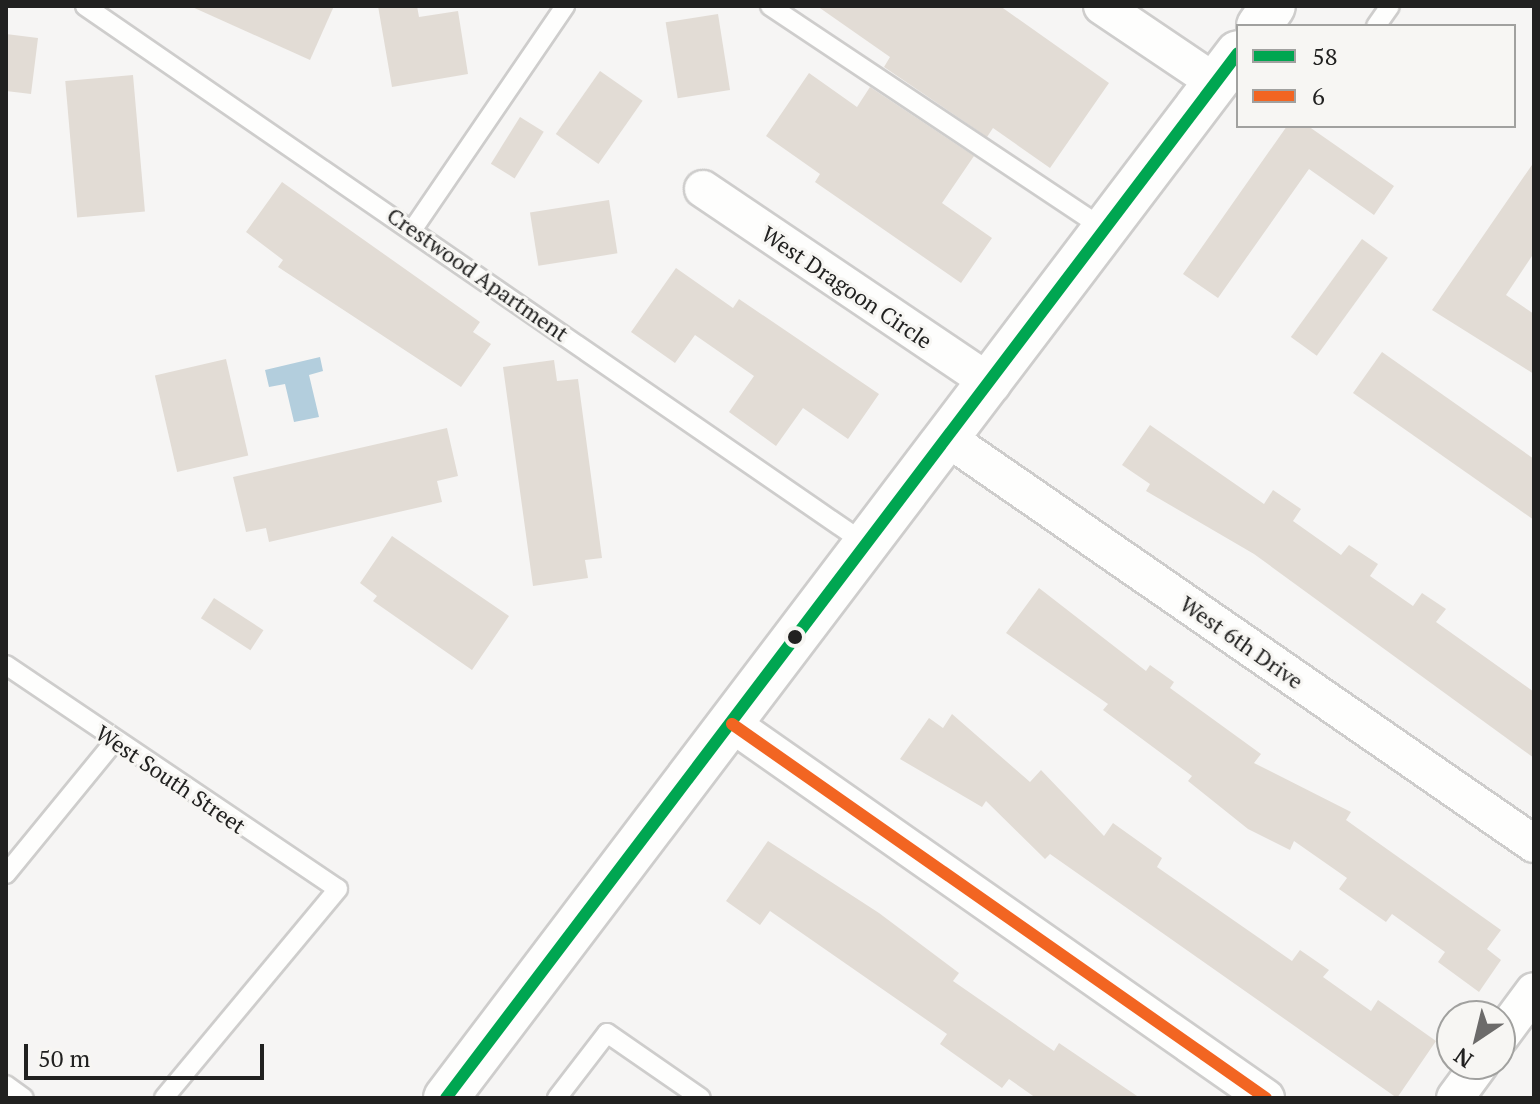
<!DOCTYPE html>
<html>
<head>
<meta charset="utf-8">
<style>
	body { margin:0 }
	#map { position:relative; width:1540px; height:1104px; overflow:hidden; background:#f6f5f4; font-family:"PT Serif",serif }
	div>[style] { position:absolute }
	.water>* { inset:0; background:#b3cedd }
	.building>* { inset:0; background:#e2dcd5; transform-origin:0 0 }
	.roads { filter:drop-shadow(2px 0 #cecdcc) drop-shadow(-2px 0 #cecdcc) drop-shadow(0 2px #cecdcc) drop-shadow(0 -2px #cecdcc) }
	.service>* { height:18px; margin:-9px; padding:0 9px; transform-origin:9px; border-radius:9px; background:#fefefd }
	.minor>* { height:36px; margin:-18px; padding:0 18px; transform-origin:18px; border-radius:18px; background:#fefefd }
	.secondary>* { height:44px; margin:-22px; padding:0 22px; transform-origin:22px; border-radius:22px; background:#fefefd }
	.bus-1>* { height:12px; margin:-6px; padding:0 6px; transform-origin:6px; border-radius:6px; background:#00a651 }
	.bus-2>* { height:12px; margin:-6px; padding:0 6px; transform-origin:6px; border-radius:6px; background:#f26522 }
	.dots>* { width:22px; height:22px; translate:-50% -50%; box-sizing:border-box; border:4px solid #f7f6f3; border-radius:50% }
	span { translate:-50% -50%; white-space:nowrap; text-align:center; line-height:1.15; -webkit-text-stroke:6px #f7f6f3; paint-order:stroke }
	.street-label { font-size:22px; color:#212120 }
	.frame { position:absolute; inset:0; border:8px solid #212120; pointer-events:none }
	.legend { position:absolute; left:1236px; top:24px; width:280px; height:104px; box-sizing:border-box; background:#f7f6f3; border:2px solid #a1a19f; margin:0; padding:10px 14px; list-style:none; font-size:24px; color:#212120 }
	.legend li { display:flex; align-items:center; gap:16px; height:40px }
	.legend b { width:40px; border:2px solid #a1a19f }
	.north { position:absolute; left:1436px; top:1000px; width:80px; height:80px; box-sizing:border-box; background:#f7f6f3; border:2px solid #a1a19f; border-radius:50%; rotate:215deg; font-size:22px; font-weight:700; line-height:32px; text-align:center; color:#212120 }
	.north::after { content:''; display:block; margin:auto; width:28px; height:36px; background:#6c6b6a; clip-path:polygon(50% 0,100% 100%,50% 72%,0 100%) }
	.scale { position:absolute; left:24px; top:1044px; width:240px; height:36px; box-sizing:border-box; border:4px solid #212120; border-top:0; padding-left:10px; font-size:24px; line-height:28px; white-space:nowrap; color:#212120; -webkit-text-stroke:6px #f7f6f3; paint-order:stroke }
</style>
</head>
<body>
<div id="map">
	<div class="water">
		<i style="clip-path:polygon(320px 357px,323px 371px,309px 375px,319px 417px,294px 422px,285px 384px,269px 387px,265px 370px)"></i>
	</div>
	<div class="building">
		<i style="clip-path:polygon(190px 6px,334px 6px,310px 60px)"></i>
		<i style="clip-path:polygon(378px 6px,417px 6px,419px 17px,458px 11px,468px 74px,392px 87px)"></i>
		<i style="clip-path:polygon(817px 6px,1000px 6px,1109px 83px,1050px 168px,993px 128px,987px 137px,884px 67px,890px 57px)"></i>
		<i style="left:718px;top:14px;width:77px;height:53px;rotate:81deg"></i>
		<i style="clip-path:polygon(6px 34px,38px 38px,31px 94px,6px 91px)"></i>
		<i style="left:600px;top:71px;width:52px;height:77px;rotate:35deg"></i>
		<i style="clip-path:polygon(809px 73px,857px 107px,870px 87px,974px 156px,942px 203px,992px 238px,961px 283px,815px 182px,820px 174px,766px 136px)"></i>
		<i style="left:133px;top:75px;width:137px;height:68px;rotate:85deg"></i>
		<i style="left:520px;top:117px;width:28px;height:55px;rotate:32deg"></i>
		<i style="clip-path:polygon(1287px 126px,1308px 126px,1394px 186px,1374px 215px,1309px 169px,1218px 298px,1183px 274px)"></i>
		<i style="clip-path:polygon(1534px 162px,1534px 253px,1506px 295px,1534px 314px,1534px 374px,1432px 310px)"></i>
		<i style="clip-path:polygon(282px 182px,480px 322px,473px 332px,491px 344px,461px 387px,278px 267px,283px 260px,246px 232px)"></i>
		<i style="left:609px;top:200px;width:54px;height:80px;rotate:81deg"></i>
		<i style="left:1362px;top:239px;width:32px;height:121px;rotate:36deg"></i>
		<i style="clip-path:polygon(676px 268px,733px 308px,739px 299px,879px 394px,848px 439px,803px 408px,776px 446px,729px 412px,754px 376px,695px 335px,675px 363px,631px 332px)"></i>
		<i style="clip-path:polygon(1382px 352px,1534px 459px,1534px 520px,1353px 393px)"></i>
		<i style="left:226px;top:359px;width:99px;height:73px;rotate:77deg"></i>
		<i style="clip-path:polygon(554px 360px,557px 381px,578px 379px,602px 558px,585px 560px,588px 578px,533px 586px,503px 367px)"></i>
		<i style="clip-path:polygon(1150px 425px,1264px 504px,1273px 490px,1301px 509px,1293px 521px,1341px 555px,1349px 545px,1378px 564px,1370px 576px,1413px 606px,1422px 593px,1446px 609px,1436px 622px,1534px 692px,1534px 758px,1254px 554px,1146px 491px,1150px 484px,1122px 465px)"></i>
		<i style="clip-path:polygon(447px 428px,458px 476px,437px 481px,442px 502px,269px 542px,266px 528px,246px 532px,233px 477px)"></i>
		<i style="clip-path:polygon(392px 536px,509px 616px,472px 670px,373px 601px,377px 596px,360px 583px)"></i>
		<i style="clip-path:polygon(1039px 588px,1146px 671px,1150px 665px,1174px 682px,1170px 688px,1261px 754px,1254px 763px,1351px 812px,1346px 820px,1501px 930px,1487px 949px,1501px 960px,1479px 992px,1438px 962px,1445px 952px,1392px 914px,1386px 922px,1339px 889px,1347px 878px,1294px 841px,1290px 850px,1248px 829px,1188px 781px,1192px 776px,1103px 710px,1108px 704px,1006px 633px)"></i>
		<i style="left:214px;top:598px;width:59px;height:24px;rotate:33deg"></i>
		<i style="clip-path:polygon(952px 714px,1030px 782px,1041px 770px,1104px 836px,1113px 823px,1162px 858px,1157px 867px,1292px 961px,1300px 950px,1329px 970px,1323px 977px,1371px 1011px,1378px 1000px,1436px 1041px,1397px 1098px,1050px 854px,1045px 859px,986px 801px,982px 807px,900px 759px,929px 718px,943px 728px)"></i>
		<i style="clip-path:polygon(768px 841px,879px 913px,959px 973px,953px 981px,1054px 1051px,1059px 1043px,1140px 1098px,1036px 1098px,1009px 1079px,1002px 1088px,940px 1044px,947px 1034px,770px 911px,760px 925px,726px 901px)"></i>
	</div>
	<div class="roads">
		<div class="service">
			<i style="left:85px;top:6px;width:948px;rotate:34.56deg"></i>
			<i style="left:770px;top:6px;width:402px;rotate:33.7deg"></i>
			<i style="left:1376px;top:26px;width:24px;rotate:-55deg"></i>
			<i style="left:413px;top:229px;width:270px;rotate:-55.7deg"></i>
			<i style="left:6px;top:665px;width:400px;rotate:34deg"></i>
			<i style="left:338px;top:889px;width:272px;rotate:129.8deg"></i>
			<i style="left:6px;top:874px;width:171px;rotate:-50.7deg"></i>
			<i style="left:6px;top:1085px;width:22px;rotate:36deg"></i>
			<i style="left:557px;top:1098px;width:82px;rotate:-52.4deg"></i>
			<i style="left:607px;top:1033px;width:114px;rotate:34.7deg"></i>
		</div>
		<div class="minor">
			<i style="left:1102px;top:6px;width:138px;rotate:34deg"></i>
			<i style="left:703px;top:189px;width:349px;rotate:34deg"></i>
			<i style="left:950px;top:440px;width:710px;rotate:34.67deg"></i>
			<i style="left:732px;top:724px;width:652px;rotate:35.01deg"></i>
			<i style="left:1500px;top:1037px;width:57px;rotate:-53.5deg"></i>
			<i style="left:1455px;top:1098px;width:42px;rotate:-53.7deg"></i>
		</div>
		<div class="secondary">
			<i style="left:1259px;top:26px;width:24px;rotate:-55deg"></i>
			<i style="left:446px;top:1098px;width:1311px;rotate:-52.84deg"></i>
		</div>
	</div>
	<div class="bus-1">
		<i style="left:446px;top:1098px;width:1311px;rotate:-52.84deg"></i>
	</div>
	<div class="bus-2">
		<i style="left:732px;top:724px;width:652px;rotate:35.01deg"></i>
	</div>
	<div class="dots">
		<i style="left:795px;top:637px;background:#212120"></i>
	</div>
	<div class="street-label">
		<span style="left:478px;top:274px;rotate:35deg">Crestwood Apartment</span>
		<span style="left:847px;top:287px;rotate:34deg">West Dragoon Circle</span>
		<span style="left:1242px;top:642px;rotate:35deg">West 6th Drive</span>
		<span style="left:171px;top:779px;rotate:34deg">West South Street</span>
	</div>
	<div class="frame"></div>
	<ul class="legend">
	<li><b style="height:10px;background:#00a651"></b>58</li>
	<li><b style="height:10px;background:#f26522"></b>6</li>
	</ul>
	<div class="north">N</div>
	<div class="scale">50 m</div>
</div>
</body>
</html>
